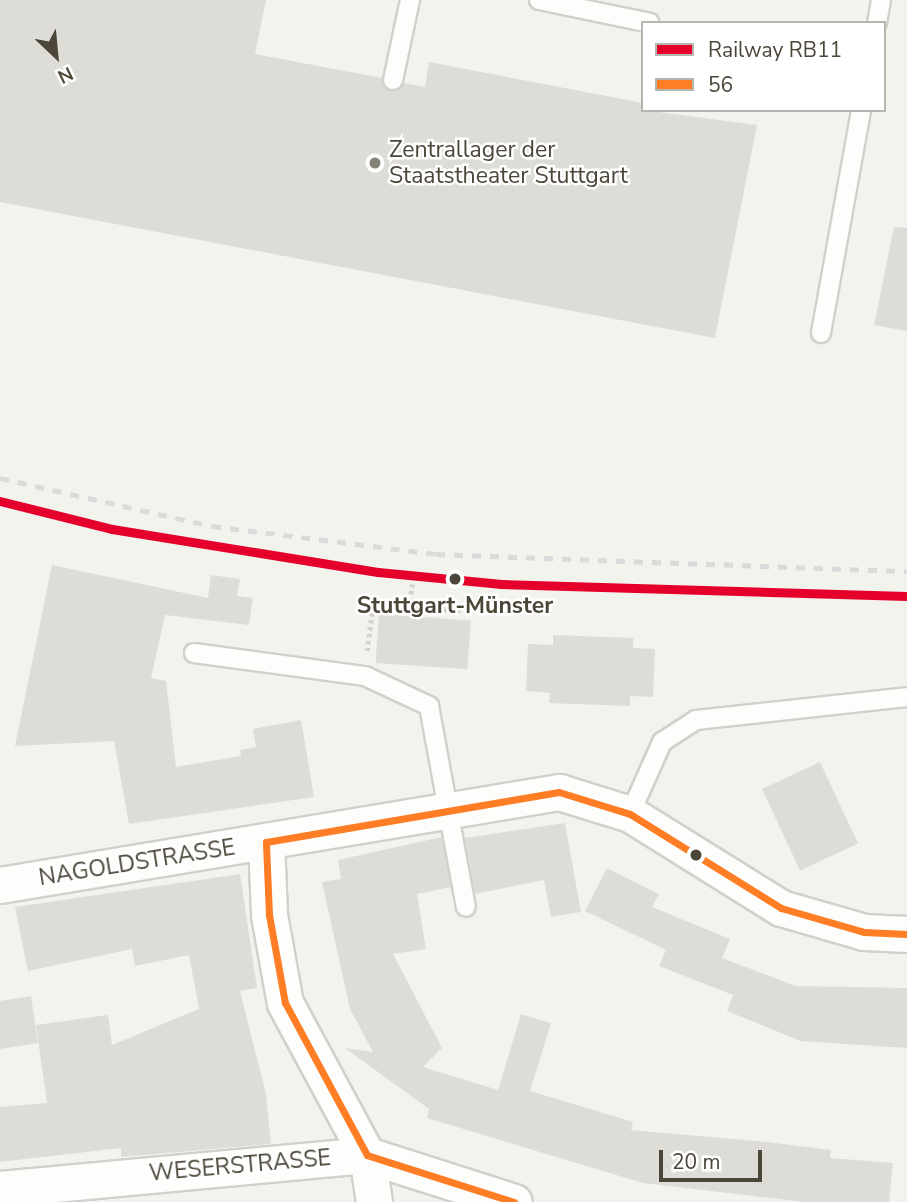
<!DOCTYPE html>
<html>
<head>
<meta charset="utf-8">
<style>
	body { margin:0 }
	#map { position:relative; width:907px; height:1202px; overflow:hidden; background:#f3f3ee; font-family:"Nunito Sans",sans-serif }
	div>[style] { position:absolute }
	.building>* { inset:0; background:#dddcd6; transform-origin:0 0 }
	.path>* { height:4.5px; margin-top:-2.25px; transform-origin:0; background:repeating-linear-gradient(90deg,#d3d2cc 0 3.5px,transparent 0 7px) }
	.roads { filter:drop-shadow(2px 0 #d1d0cb) drop-shadow(-2px 0 #d1d0cb) drop-shadow(0 2px #d1d0cb) drop-shadow(0 -2px #d1d0cb) }
	.service>* { height:18px; margin:-9px; padding:0 9px; transform-origin:9px; border-radius:9px; background:#fdfdfc }
	.minor>* { height:35px; margin:-17.5px; padding:0 17.5px; transform-origin:17.5px; border-radius:17.5px; background:#fdfdfc }
	.rail>* { height:5px; margin-top:-2.5px; transform-origin:0; background:repeating-linear-gradient(90deg,#dadada 0 9px,transparent 0 18px) }
	.bus-1>* { height:7px; margin:-3.5px; padding:0 3.5px; transform-origin:3.5px; border-radius:3.5px; background:#ff7d24 }
	.rail-1>* { height:9px; margin:-4.5px; padding:0 4.5px; transform-origin:4.5px; border-radius:4.5px; background:#e4002b }
	.dots>* { width:19px; height:19px; translate:-50% -50%; box-sizing:border-box; border:4px solid #fff; border-radius:50% }
	span { translate:-50% -50%; white-space:nowrap; text-align:center; line-height:1.15; -webkit-text-stroke:5px #fff; paint-order:stroke }
	.poi-label { font-size:23px; color:#4b4638 }
	.left { translate:0 -50%; text-align:left }
	.stop-label { font-size:23px; color:#4b4638; font-weight:700 }
	.street-label { font-size:23px; color:#4b4638 }
	.legend { position:absolute; left:641px; top:21px; width:245px; height:91px; box-sizing:border-box; background:#fff; border:2px solid #b7b5af; margin:0; padding:9px 12px; list-style:none; font-size:21px; color:#4b4638 }
	.legend li { display:flex; align-items:center; gap:14px; height:35px }
	.legend b { width:35px; border:2px solid #b7b5af }
	.north { position:absolute; left:21px; top:21px; width:70px; height:70px; -webkit-text-stroke:5px #fff; paint-order:stroke; rotate:154deg; font-size:19px; font-weight:700; line-height:28px; text-align:center; color:#4b4638 }
	.north::after { content:''; display:block; margin:auto; width:24px; height:32px; background:#4b4638; clip-path:polygon(50% 0,100% 100%,50% 72%,0 100%) }
	.scale { position:absolute; left:659px; top:1150px; width:103px; height:32px; box-sizing:border-box; border:4px solid #4b4638; border-top:0; padding-left:9px; font-size:21px; line-height:24px; white-space:nowrap; color:#4b4638; -webkit-text-stroke:5px #fff; paint-order:stroke }
</style>
</head>
<body>
<div id="map">
	<div class="building">
		<i style="clip-path:polygon(0 0,266px 0,255px 54px,382px 78px,390px 91px,404px 83px,425px 87px,429px 62px,643px 103px,643px 110px,757px 125px,715px 338px,0 202px)"></i>
		<i style="clip-path:polygon(894px 227px,907px 228px,907px 331px,874px 325px)"></i>
		<i style="clip-path:polygon(52px 565px,208px 598px,211px 575px,240px 579px,237px 596px,253px 598px,249px 625px,165px 615px,151px 678px,166px 681px,176px 767px,241px 756px,240px 750px,256px 747px,253px 729px,301px 720px,314px 797px,129px 824px,114px 741px,15px 746px)"></i>
		<i style="left:379px;top:614px;width:92px;height:49px;rotate:4deg"></i>
		<i style="clip-path:polygon(553px 635px,633px 638px,633px 648px,655px 649px,653px 697px,630px 696px,630px 706px,549px 703px,550px 693px,526px 691px,528px 644px,553px 645px)"></i>
		<i style="left:820px;top:762px;width:90px;height:64px;rotate:65deg"></i>
		<i style="clip-path:polygon(565px 823px,581px 912px,551px 917px,544px 880px,475px 894px,465px 838px)"></i>
		<i style="clip-path:polygon(442px 837px,451px 887px,417px 894px,426px 949px,393px 954px,442px 1048px,423px 1067px,498px 1090px,521px 1014px,551px 1023px,530px 1091px,633px 1122px,631px 1130px,767px 1142px,831px 1150px,830px 1158px,893px 1163px,889px 1202px,805px 1202px,643px 1183px,427px 1118px,429px 1109px,345px 1048px,373px 1052px,350px 1009px,322px 882px,341px 879px,338px 860px)"></i>
		<i style="clip-path:polygon(607px 868px,659px 894px,652px 907px,730px 939px,722px 958px,796px 986px,907px 988px,907px 1048px,801px 1041px,727px 1011px,733px 995px,659px 966px,666px 950px,585px 911px)"></i>
		<i style="clip-path:polygon(240px 874px,257px 988px,240px 991px,266px 1094px,271px 1144px,121px 1157px,121px 1148px,0 1162px,0 1107px,47px 1103px,36px 1025px,108px 1015px,112px 1045px,199px 1009px,189px 955px,135px 966px,132px 949px,28px 971px,15px 907px)"></i>
		<i style="clip-path:polygon(31px 996px,38px 1043px,0 1049px,0 1001px)"></i>
	</div>
	<div class="path">
		<i style="left:409px;top:608px;width:86px;rotate:2deg"></i>
		<i style="left:367px;top:651px;width:41px;rotate:-83deg"></i>
		<i style="left:372px;top:610px;width:37px;rotate:-3deg"></i>
		<i style="left:409px;top:608px;width:24px;rotate:-83deg"></i>
	</div>
	<div class="roads">
		<div class="service">
			<i style="left:539px;top:0;width:113px;rotate:11.7deg"></i>
			<i style="left:877px;top:23px;width:23px;rotate:-80deg"></i>
			<i style="left:393px;top:80px;width:82px;rotate:-78deg"></i>
			<i style="left:821px;top:333px;width:227px;rotate:-79.8deg"></i>
			<i style="left:194px;top:653px;width:173px;rotate:7.7deg"></i>
			<i style="left:365px;top:676px;width:71px;rotate:25.1deg"></i>
			<i style="left:429px;top:706px;width:204px;rotate:79.6deg"></i>
			<i style="left:630px;top:814px;width:79px;rotate:-66deg"></i>
			<i style="left:662px;top:742px;width:40px;rotate:-32.9deg"></i>
			<i style="left:696px;top:720px;width:212px;rotate:-6.2deg"></i>
		</div>
		<div class="minor">
			<i style="left:266px;top:842px;width:73px;rotate:87.6deg"></i>
			<i style="left:269px;top:915px;width:89px;rotate:79.7deg"></i>
			<i style="left:285px;top:1003px;width:173px;rotate:61.7deg"></i>
			<i style="left:367px;top:1155px;width:48px;rotate:81.5deg"></i>
			<i style="left:0;top:885px;width:567px;rotate:-9.45deg"></i>
			<i style="left:559px;top:792px;width:74px;rotate:17.2deg"></i>
			<i style="left:630px;top:814px;width:178px;rotate:31.9deg"></i>
			<i style="left:781px;top:908px;width:86px;rotate:16.1deg"></i>
			<i style="left:864px;top:932px;width:43px;rotate:2.7deg"></i>
			<i style="left:0;top:1189px;width:369px;rotate:-5.3deg"></i>
			<i style="left:367px;top:1155px;width:154px;rotate:17.7deg"></i>
		</div>
	</div>
	<div class="rail">
		<i style="left:0;top:478px;width:217px;rotate:12.8deg"></i>
		<i style="left:212px;top:526px;width:226px;rotate:7.1deg"></i>
		<i style="left:436px;top:554px;width:471px;rotate:2.1deg"></i>
	</div>
	<div class="bus-1">
		<i style="left:514px;top:1202px;width:154px;rotate:-162.3deg"></i>
		<i style="left:367px;top:1155px;width:173px;rotate:-118.3deg"></i>
		<i style="left:285px;top:1003px;width:89px;rotate:-100.3deg"></i>
		<i style="left:269px;top:915px;width:73px;rotate:-92.4deg"></i>
		<i style="left:266px;top:842px;width:297px;rotate:-9.7deg"></i>
		<i style="left:559px;top:792px;width:74px;rotate:17.2deg"></i>
		<i style="left:630px;top:814px;width:178px;rotate:31.9deg"></i>
		<i style="left:781px;top:908px;width:86px;rotate:16.1deg"></i>
		<i style="left:864px;top:932px;width:43px;rotate:2.7deg"></i>
	</div>
	<div class="rail-1">
		<i style="left:0;top:501px;width:115px;rotate:14deg"></i>
		<i style="left:112px;top:529px;width:269px;rotate:9.2deg"></i>
		<i style="left:378px;top:572px;width:124px;rotate:5.6deg"></i>
		<i style="left:501px;top:584px;width:406px;rotate:1.7deg"></i>
	</div>
	<div class="dots">
		<i style="left:375px;top:163px;background:#868378"></i>
		<i style="left:455px;top:579px;background:#4b4638"></i>
		<i style="left:696px;top:855px;background:#4b4638"></i>
	</div>
	<div class="poi-label">
		<span class="left" style="left:389px;top:163px">Zentrallager der<br>Staatstheater Stuttgart</span>
	</div>
	<div class="stop-label">
		<span style="left:455px;top:606px">Stuttgart-Münster</span>
	</div>
	<div class="street-label">
		<span style="left:137px;top:863px;rotate:-9deg">NAGOLDSTRASSE</span>
		<span style="left:240px;top:1166px;rotate:-5deg">WESERSTRASSE</span>
	</div>
	<ul class="legend">
	<li><b style="height:9px;background:#e4002b"></b>Railway RB11</li>
	<li><b style="height:9px;background:#ff7d24"></b>56</li>
	</ul>
	<div class="north">N</div>
	<div class="scale">20 m</div>
</div>
</body>
</html>
